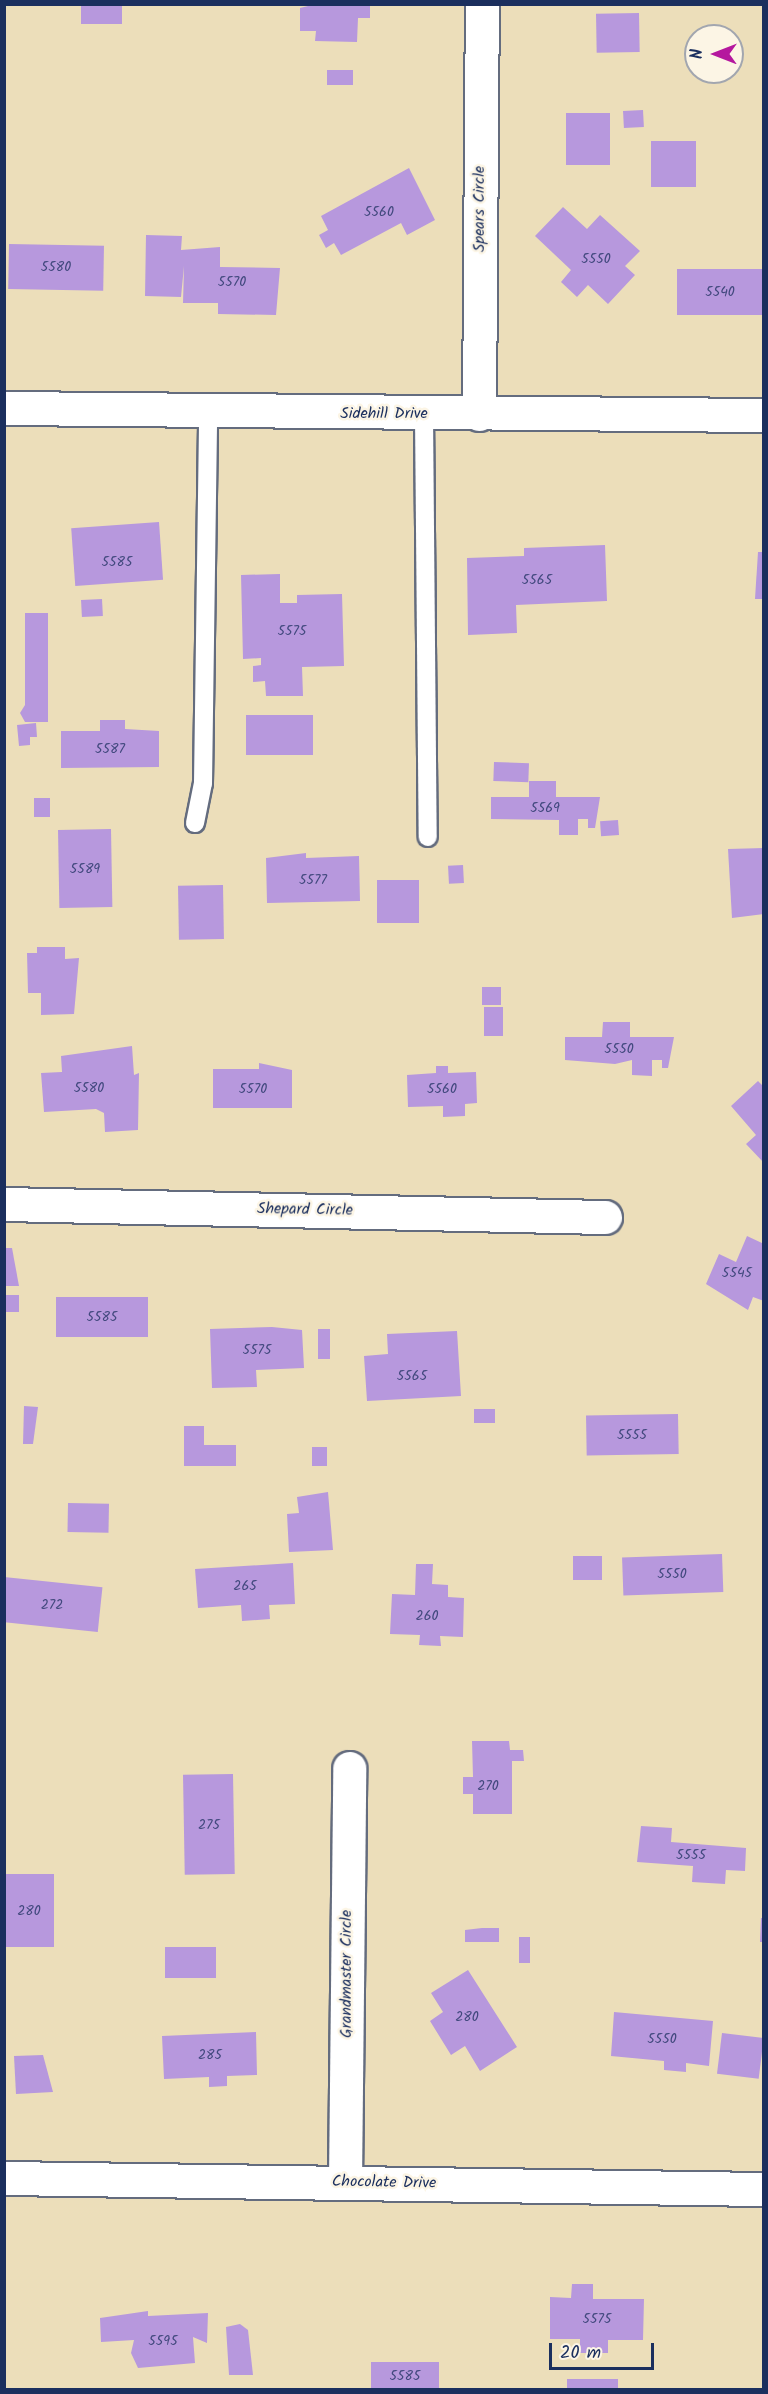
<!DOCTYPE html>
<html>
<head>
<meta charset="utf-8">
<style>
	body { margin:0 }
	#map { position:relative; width:768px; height:2394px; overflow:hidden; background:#ecdeba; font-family:Kalam,sans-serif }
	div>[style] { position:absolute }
	.building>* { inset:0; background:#b798dd; transform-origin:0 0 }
	.roads { filter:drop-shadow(2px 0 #646c7e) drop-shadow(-2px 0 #646c7e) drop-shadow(0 2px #646c7e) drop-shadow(0 -2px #646c7e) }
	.lane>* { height:18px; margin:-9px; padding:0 9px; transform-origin:9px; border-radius:9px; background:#fff }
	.street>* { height:33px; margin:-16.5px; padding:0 16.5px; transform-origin:16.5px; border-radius:16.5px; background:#fff }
	.secondary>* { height:33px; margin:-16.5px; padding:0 16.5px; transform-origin:16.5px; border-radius:16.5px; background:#fff }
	span { translate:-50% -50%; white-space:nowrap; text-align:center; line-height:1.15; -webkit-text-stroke:5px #fcf5e5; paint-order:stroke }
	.number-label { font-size:14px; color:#42497e }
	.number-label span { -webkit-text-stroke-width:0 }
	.street-label { font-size:16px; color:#1b2f5e }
	.frame { position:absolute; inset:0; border:6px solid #1b2f5e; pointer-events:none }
	.north { position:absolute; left:684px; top:24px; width:60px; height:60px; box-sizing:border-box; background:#fcf5e5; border:2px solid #a2a6af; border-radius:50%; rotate:270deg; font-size:16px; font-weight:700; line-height:24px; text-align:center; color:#1b2f5e }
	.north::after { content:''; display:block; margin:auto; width:21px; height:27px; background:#b5179e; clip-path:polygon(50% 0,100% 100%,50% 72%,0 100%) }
	.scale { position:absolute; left:549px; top:2343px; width:105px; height:27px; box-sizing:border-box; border:3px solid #1b2f5e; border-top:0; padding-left:8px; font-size:18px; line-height:21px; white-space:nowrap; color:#1b2f5e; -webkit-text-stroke:4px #fcf5e5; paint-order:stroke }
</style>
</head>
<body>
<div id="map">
	<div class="building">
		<i style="left:81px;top:4px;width:41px;height:20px"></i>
		<i style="clip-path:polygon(316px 4px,370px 4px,370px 18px,358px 18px,357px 42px,315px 41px,316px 31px,300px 31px,300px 8px)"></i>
		<i style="left:639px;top:13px;width:39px;height:43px;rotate:89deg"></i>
		<i style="left:327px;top:70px;width:26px;height:15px"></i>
		<i style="left:643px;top:110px;width:17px;height:20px;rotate:87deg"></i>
		<i style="left:566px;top:113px;width:44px;height:52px"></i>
		<i style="left:651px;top:141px;width:45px;height:46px"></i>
		<i style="clip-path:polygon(409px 168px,435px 220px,407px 235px,401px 223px,341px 255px,334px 243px,326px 248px,319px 235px,328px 230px,321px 216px)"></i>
		<i style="clip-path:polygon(563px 207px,587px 229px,600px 215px,640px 251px,625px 266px,635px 275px,608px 304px,588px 285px,577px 297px,561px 282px,571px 270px,535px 236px)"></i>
		<i style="clip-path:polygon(146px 235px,182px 236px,181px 250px,220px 247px,220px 267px,280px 268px,276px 315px,218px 314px,218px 303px,183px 303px,184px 266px,181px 297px,145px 296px)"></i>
		<i style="left:9px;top:244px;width:95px;height:45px;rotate:1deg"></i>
		<i style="left:764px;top:269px;width:46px;height:87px;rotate:90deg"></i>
		<i style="left:159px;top:522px;width:58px;height:88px;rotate:86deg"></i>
		<i style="clip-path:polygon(605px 545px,607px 601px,516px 605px,517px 633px,468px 635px,467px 558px,524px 556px,524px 548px)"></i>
		<i style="clip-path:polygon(758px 552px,764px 552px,764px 599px,755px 599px)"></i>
		<i style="clip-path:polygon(280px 574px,280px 603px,297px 603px,297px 595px,342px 594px,344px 666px,302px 667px,303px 696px,266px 696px,265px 681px,253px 682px,253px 666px,261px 665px,261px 658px,243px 659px,241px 575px)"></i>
		<i style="left:102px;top:599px;width:17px;height:21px;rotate:87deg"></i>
		<i style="clip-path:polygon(25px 613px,48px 613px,48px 722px,25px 722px,20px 713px,25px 705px)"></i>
		<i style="left:246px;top:715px;width:67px;height:40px"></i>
		<i style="clip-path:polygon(100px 720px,125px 720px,125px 729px,159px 731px,159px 767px,61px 768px,61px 731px,100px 731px)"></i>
		<i style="clip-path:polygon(36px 723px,37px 737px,30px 737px,30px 745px,19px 746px,17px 725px)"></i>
		<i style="left:494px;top:762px;width:35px;height:19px;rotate:2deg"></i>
		<i style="clip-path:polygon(529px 781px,556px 781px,556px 797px,600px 797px,595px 828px,588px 828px,588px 819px,578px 819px,578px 835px,559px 835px,559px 820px,491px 819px,491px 797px,529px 797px)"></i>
		<i style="left:34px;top:798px;width:16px;height:19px"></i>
		<i style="left:618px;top:820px;width:15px;height:18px;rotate:86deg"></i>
		<i style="left:111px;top:829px;width:78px;height:53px;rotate:89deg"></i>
		<i style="clip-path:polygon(764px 848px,764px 914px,732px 918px,728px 849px)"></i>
		<i style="clip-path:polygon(306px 853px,306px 858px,359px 856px,360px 901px,267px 903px,266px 858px)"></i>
		<i style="left:463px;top:865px;width:18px;height:15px;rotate:87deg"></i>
		<i style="left:377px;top:880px;width:42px;height:43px"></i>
		<i style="left:223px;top:885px;width:54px;height:45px;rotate:89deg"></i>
		<i style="clip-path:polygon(37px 947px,65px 947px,65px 959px,79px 958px,74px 1014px,41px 1015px,41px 993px,28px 993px,27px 953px,37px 953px)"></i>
		<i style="left:482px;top:987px;width:19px;height:18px"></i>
		<i style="left:484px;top:1007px;width:19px;height:29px"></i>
		<i style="clip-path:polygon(603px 1022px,630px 1022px,630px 1037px,674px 1037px,668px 1068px,662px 1068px,662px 1060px,652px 1060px,652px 1076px,632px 1075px,632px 1060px,615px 1064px,565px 1060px,565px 1037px,602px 1037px)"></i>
		<i style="clip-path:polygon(132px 1046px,134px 1075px,139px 1073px,138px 1130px,105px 1132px,104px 1113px,96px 1109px,44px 1112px,41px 1073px,62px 1072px,61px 1056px)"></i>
		<i style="clip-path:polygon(259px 1063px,292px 1070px,292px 1108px,213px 1108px,213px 1069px,259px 1069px)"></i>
		<i style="clip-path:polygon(436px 1066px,448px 1066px,448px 1073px,476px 1072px,477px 1103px,465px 1104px,465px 1116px,443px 1117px,443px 1106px,408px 1107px,407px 1075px,436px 1073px)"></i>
		<i style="clip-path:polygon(758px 1081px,764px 1087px,764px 1163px,746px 1144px,756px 1135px,731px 1106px)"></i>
		<i style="clip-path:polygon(747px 1236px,764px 1244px,764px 1301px,753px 1297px,748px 1310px,706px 1284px,719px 1254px,736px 1262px)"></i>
		<i style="clip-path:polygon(4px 1248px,12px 1248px,19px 1286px,4px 1286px)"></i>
		<i style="left:4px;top:1295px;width:15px;height:17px"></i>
		<i style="left:56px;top:1297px;width:92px;height:40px"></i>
		<i style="clip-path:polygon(272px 1327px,302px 1330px,304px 1368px,256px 1370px,257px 1387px,212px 1388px,210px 1329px)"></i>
		<i style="left:318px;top:1329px;width:12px;height:30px"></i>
		<i style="clip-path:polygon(457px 1331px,461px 1396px,367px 1401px,364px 1356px,388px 1354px,387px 1334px)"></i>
		<i style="clip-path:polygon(24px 1406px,38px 1407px,33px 1444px,23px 1444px)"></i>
		<i style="left:474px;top:1409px;width:21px;height:14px"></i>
		<i style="left:678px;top:1414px;width:40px;height:92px;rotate:89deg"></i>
		<i style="clip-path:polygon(184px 1426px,204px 1426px,204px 1445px,236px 1445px,236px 1466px,184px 1466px)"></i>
		<i style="left:312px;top:1447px;width:15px;height:19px"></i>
		<i style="clip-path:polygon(328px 1492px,333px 1550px,289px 1552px,287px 1514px,299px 1513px,297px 1497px)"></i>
		<i style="left:68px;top:1503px;width:41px;height:29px;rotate:1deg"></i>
		<i style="left:722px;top:1554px;width:38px;height:100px;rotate:88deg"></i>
		<i style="left:573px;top:1556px;width:29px;height:24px"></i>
		<i style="clip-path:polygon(293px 1563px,295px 1604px,269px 1605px,270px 1619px,242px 1621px,241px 1605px,198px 1608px,195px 1569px)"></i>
		<i style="clip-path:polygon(416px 1564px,433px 1564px,432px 1584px,448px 1585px,448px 1597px,464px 1598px,463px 1637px,440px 1636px,441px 1646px,419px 1645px,420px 1635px,390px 1634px,392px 1594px,415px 1595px)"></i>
		<i style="left:4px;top:1577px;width:99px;height:45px;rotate:6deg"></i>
		<i style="clip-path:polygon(472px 1741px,509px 1741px,510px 1750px,523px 1750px,524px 1761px,512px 1761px,512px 1814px,473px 1814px,473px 1794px,463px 1794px,463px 1777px,473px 1777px)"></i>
		<i style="left:233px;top:1774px;width:100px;height:50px;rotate:89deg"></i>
		<i style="clip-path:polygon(641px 1826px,672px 1828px,671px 1842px,746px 1848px,745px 1871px,726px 1870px,725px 1884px,692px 1882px,693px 1866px,637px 1862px)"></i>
		<i style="left:4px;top:1874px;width:50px;height:73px"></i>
		<i style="clip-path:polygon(761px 1918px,764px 1918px,764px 1942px,760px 1942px)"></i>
		<i style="clip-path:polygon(482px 1928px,499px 1928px,499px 1942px,465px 1942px,465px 1930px)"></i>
		<i style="left:519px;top:1937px;width:11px;height:26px"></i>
		<i style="left:216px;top:1947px;width:31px;height:51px;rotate:90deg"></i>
		<i style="clip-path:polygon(468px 1970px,517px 2047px,480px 2071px,465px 2046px,451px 2055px,430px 2021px,443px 2012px,431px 1993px)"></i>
		<i style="clip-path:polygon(614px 2012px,713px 2021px,709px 2066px,686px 2063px,686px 2072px,664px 2070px,664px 2061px,611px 2056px)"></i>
		<i style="clip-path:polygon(256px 2032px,257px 2075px,227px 2076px,227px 2086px,209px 2087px,209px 2077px,164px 2079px,162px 2036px)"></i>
		<i style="left:722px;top:2033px;width:42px;height:41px;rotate:7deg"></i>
		<i style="clip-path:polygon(43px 2055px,53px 2092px,16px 2094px,14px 2056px)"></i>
		<i style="clip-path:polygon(572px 2284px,593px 2284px,593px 2299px,644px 2299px,643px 2340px,608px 2340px,608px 2353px,580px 2353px,580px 2339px,550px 2339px,550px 2297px,571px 2298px)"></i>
		<i style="clip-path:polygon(148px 2311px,148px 2316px,208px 2313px,207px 2343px,193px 2337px,195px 2363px,138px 2368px,131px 2353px,134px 2340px,101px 2342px,100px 2318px)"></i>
		<i style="clip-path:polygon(240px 2324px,248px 2330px,253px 2375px,229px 2375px,226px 2327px)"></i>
		<i style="left:371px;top:2362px;width:68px;height:28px"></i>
		<i style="left:618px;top:2379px;width:11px;height:51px;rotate:90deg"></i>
	</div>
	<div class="roads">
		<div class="lane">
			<i style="left:424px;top:414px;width:423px;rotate:89.5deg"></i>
			<i style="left:195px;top:823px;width:41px;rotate:-78.7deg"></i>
			<i style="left:203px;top:783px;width:370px;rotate:-89.2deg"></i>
		</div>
		<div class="street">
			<i style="left:479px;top:414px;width:410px;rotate:-89.6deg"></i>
			<i style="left:4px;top:1204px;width:601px;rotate:1.24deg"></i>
			<i style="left:4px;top:2178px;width:760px;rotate:0.83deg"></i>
			<i style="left:345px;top:2181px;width:413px;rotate:-89.4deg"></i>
		</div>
		<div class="secondary">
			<i style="left:4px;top:408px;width:760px;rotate:0.53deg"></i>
		</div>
	</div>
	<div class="number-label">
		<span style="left:379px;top:212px">5560</span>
		<span style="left:596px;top:259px">5550</span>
		<span style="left:56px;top:267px">5580</span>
		<span style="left:232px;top:282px">5570</span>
		<span style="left:720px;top:292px">5540</span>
		<span style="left:117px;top:562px">5585</span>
		<span style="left:537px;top:580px">5565</span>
		<span style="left:292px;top:631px">5575</span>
		<span style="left:110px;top:749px">5587</span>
		<span style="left:545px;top:808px">5569</span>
		<span style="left:85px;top:869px">5589</span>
		<span style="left:313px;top:880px">5577</span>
		<span style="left:619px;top:1049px">5550</span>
		<span style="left:89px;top:1088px">5580</span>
		<span style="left:253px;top:1089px">5570</span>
		<span style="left:442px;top:1089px">5560</span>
		<span style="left:737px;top:1273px">5545</span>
		<span style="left:102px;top:1317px">5585</span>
		<span style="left:257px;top:1350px">5575</span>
		<span style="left:412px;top:1376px">5565</span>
		<span style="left:632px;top:1435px">5555</span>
		<span style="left:672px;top:1574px">5550</span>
		<span style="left:245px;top:1586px">265</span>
		<span style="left:52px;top:1605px">272</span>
		<span style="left:427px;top:1616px">260</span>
		<span style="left:488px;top:1786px">270</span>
		<span style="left:209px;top:1825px">275</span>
		<span style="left:691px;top:1855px">5555</span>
		<span style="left:29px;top:1911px">280</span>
		<span style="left:467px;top:2017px">280</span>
		<span style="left:662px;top:2039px">5550</span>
		<span style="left:210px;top:2055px">285</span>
		<span style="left:597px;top:2319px">5575</span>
		<span style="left:163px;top:2341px">5595</span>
		<span style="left:405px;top:2376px">5585</span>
	</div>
	<div class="street-label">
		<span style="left:480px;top:209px;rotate:-90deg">Spears Circle</span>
		<span style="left:384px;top:414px">Sidehill Drive</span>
		<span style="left:305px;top:1210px;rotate:1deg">Shepard Circle</span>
		<span style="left:347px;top:1974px;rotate:-90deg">Grandmaster Circle</span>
		<span style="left:384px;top:2183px;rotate:1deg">Chocolate Drive</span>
	</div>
	<div class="frame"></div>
	<div class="north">N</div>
	<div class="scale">20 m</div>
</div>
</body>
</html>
